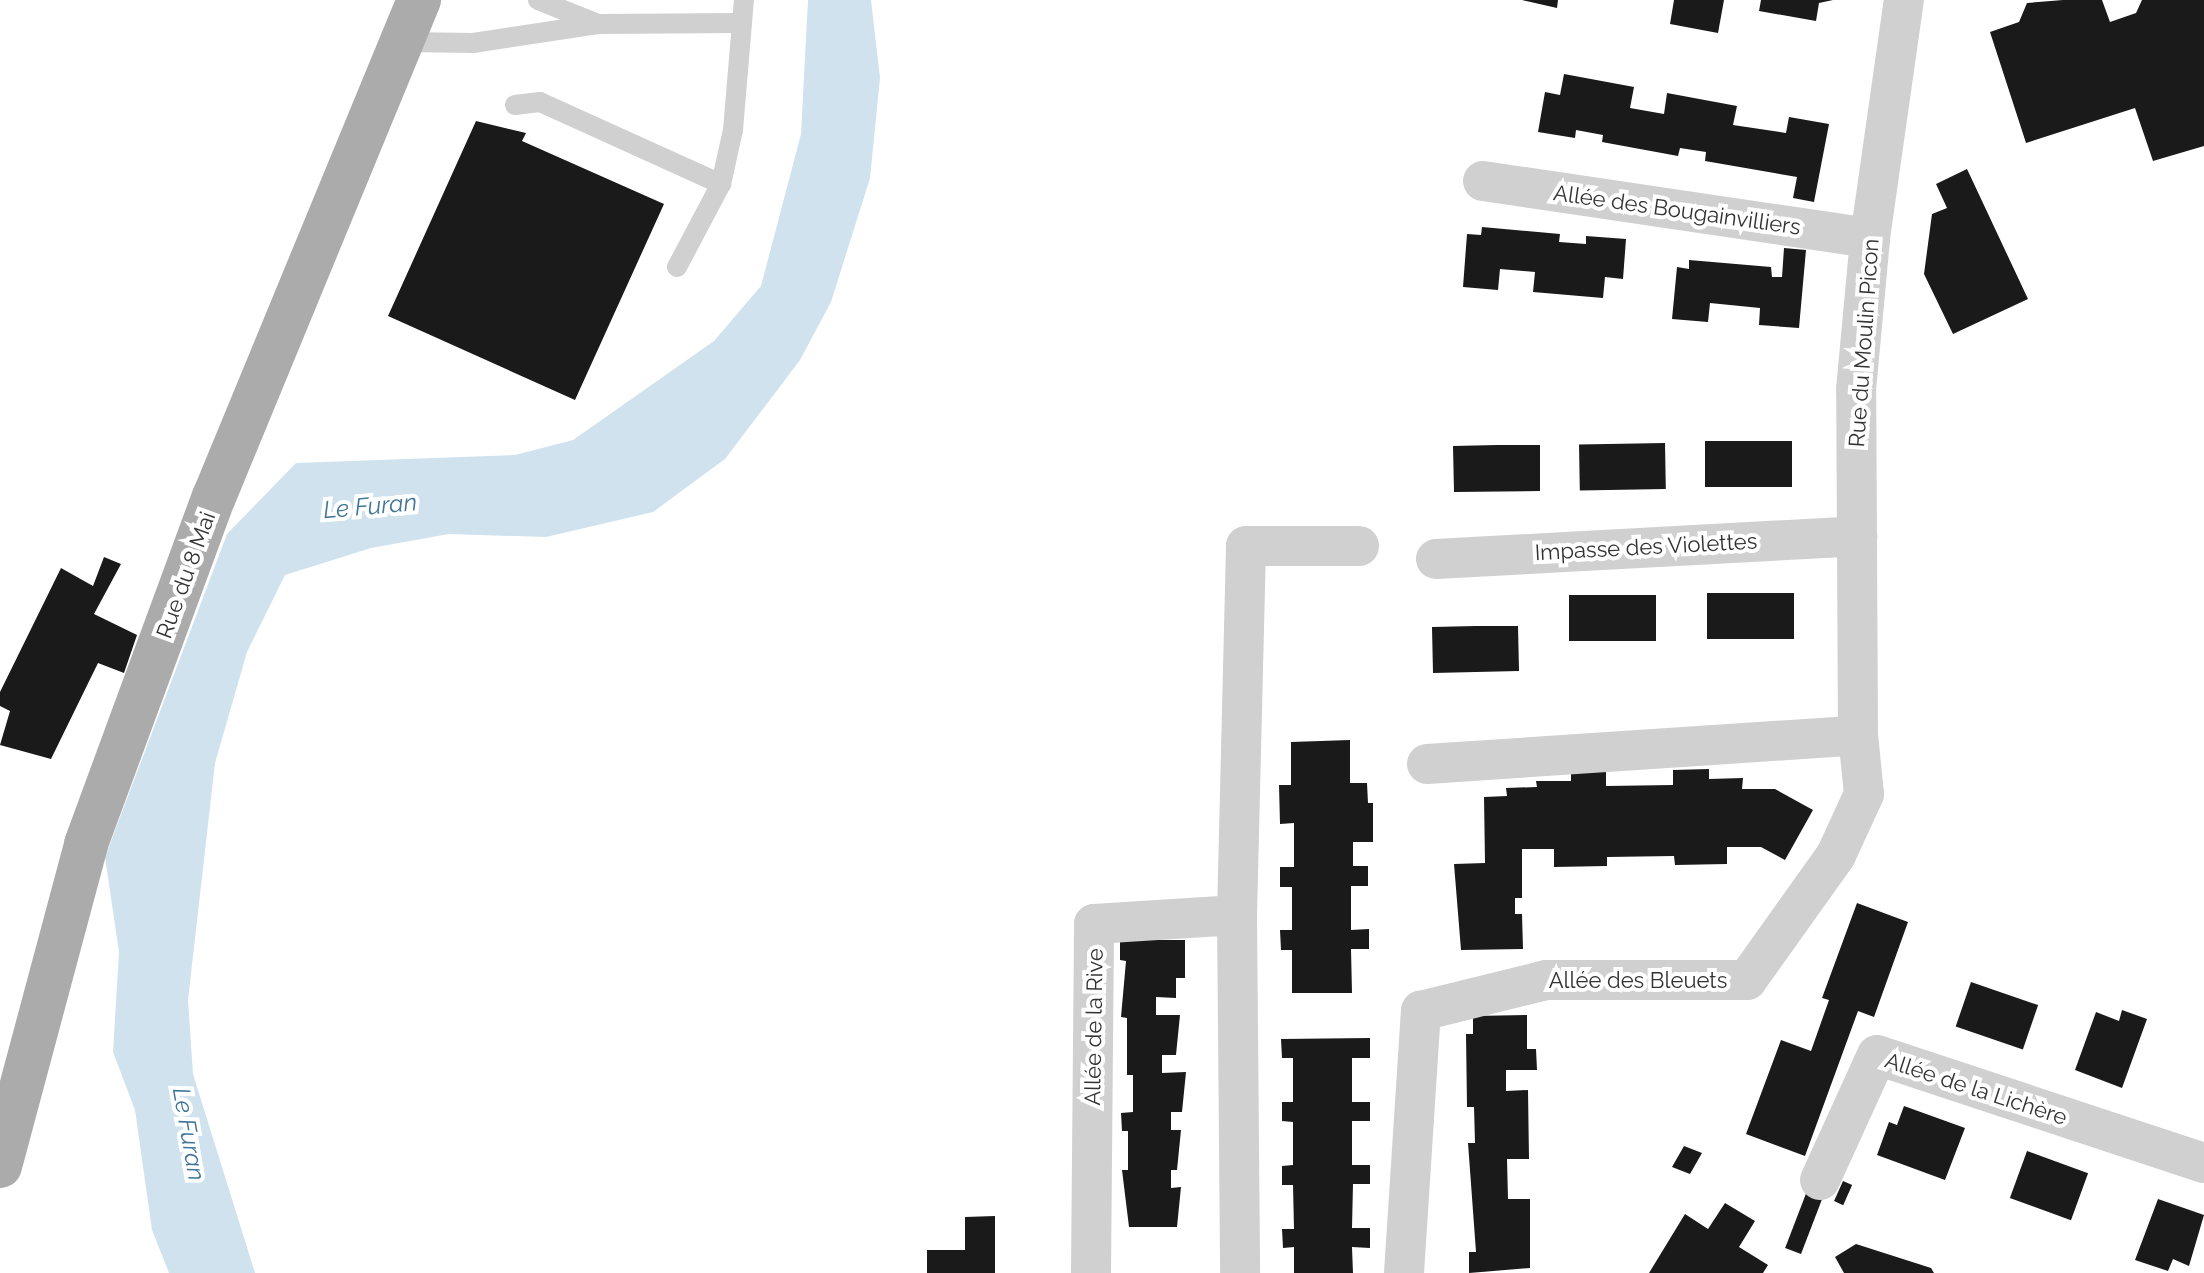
<!DOCTYPE html>
<html>
<head>
<meta charset="utf-8">
<style>
	body { margin:0 }
	#map { position:relative; width:2204px; height:1273px; overflow:hidden; background:#fff; font-family:Raleway,sans-serif }
	div>[style] { position:absolute }
	.water>* { inset:0; background:#cfe2ee }
	.building>* { inset:0; background:#1a1a1a; transform-origin:0 0 }
	.service>* { height:20px; margin:-10px; padding:0 10px; transform-origin:10px; border-radius:10px; background:#d0d0d0 }
	.minor>* { height:40px; margin:-20px; padding:0 20px; transform-origin:20px; border-radius:20px; background:#d0d0d0 }
	.primary>* { height:44px; margin:-22px; padding:0 22px; transform-origin:22px; border-radius:22px; background:#ababab }
	span { translate:-50% -50%; white-space:nowrap; text-align:center; line-height:1.15; -webkit-text-stroke:8px #fff; paint-order:stroke }
	.street-label { font-size:22px; color:#333 }
	.water-label { font-size:24px; color:#3f7597; font-style:italic }
</style>
</head>
<body>
<div id="map">
	<div class="water">
		<i style="clip-path:polygon(808px 0,871px 0,880px 78px,870px 178px,831px 302px,800px 360px,725px 459px,653px 512px,546px 537px,449px 534px,371px 548px,285px 575px,247px 652px,215px 763px,188px 1000px,193px 1074px,255px 1273px,169px 1273px,152px 1230px,135px 1110px,113px 1052px,119px 952px,105px 857px,227px 534px,296px 463px,515px 455px,573px 440px,714px 341px,761px 286px,801px 134px)"></i>
	</div>
	<div class="building">
		<i style="clip-path:polygon(1522px 0,1558px 0,1557px 8px)"></i>
		<i style="clip-path:polygon(1674px 0,1724px 0,1718px 33px,1670px 24px)"></i>
		<i style="clip-path:polygon(1761px 0,1833px 0,1819px 3px,1816px 21px,1759px 11px)"></i>
		<i style="clip-path:polygon(2063px 0,2102px 0,2110px 22px,2136px 13px,2142px 0,2204px 0,2204px 146px,2153px 161px,2135px 108px,2026px 143px,1990px 32px,2019px 22px,2027px 3px)"></i>
		<i style="clip-path:polygon(1564px 74px,1634px 87px,1630px 108px,1664px 114px,1667px 93px,1737px 106px,1733px 125px,1786px 133px,1789px 117px,1829px 124px,1814px 202px,1793px 198px,1797px 177px,1705px 161px,1706px 152px,1680px 148px,1678px 156px,1602px 142px,1603px 135px,1576px 130px,1575px 138px,1538px 132px,1545px 92px,1560px 95px)"></i>
		<i style="clip-path:polygon(476px 121px,526px 133px,522px 141px,664px 204px,575px 400px,388px 316px)"></i>
		<i style="clip-path:polygon(1967px 169px,2028px 299px,1953px 334px,1924px 274px,1932px 214px,1947px 208px,1936px 184px)"></i>
		<i style="clip-path:polygon(1482px 227px,1560px 234px,1559px 242px,1586px 244px,1586px 236px,1626px 239px,1623px 279px,1605px 277px,1603px 298px,1533px 292px,1535px 272px,1500px 269px,1498px 290px,1463px 287px,1467px 234px,1481px 235px)"></i>
		<i style="clip-path:polygon(1784px 248px,1806px 250px,1799px 328px,1759px 325px,1760px 308px,1710px 303px,1708px 322px,1672px 319px,1677px 267px,1689px 269px,1689px 260px,1771px 267px,1772px 277px,1782px 277px)"></i>
		<i style="left:1792px;top:441px;width:46px;height:87px;rotate:90deg"></i>
		<i style="left:1665px;top:443px;width:46px;height:86px;rotate:89deg"></i>
		<i style="clip-path:polygon(1497px 445px,1540px 445px,1540px 491px,1454px 492px,1453px 446px)"></i>
		<i style="clip-path:polygon(104px 557px,121px 564px,94px 614px,137px 635px,124px 673px,98px 663px,51px 759px,0 745px,10px 711px,0 706px,0 692px,61px 568px,93px 586px)"></i>
		<i style="left:1794px;top:593px;width:46px;height:87px;rotate:90deg"></i>
		<i style="left:1656px;top:595px;width:46px;height:87px;rotate:90deg"></i>
		<i style="clip-path:polygon(1476px 626px,1518px 626px,1519px 671px,1433px 673px,1432px 627px)"></i>
		<i style="clip-path:polygon(1350px 740px,1350px 783px,1367px 783px,1368px 803px,1373px 803px,1373px 842px,1353px 842px,1353px 866px,1368px 866px,1368px 886px,1351px 886px,1351px 930px,1369px 929px,1369px 949px,1351px 949px,1352px 993px,1292px 993px,1292px 950px,1281px 950px,1280px 930px,1292px 930px,1292px 887px,1280px 887px,1280px 867px,1294px 867px,1294px 823px,1280px 824px,1279px 785px,1291px 785px,1291px 742px)"></i>
		<i style="clip-path:polygon(1709px 769px,1709px 779px,1743px 778px,1742px 789px,1775px 789px,1813px 810px,1785px 860px,1761px 847px,1727px 847px,1727px 864px,1675px 865px,1674px 856px,1607px 857px,1607px 866px,1554px 867px,1554px 849px,1522px 849px,1522px 898px,1515px 898px,1515px 914px,1522px 914px,1523px 949px,1461px 950px,1454px 864px,1485px 863px,1484px 797px,1507px 796px,1506px 788px,1537px 787px,1536px 781px,1571px 781px,1571px 771px,1606px 771px,1606px 786px,1673px 785px,1673px 770px)"></i>
		<i style="clip-path:polygon(1857px 903px,1908px 922px,1874px 1017px,1858px 1011px,1805px 1156px,1746px 1134px,1781px 1040px,1811px 1051px,1829px 1000px,1822px 998px)"></i>
		<i style="clip-path:polygon(1120px 940px,1185px 940px,1185px 978px,1176px 978px,1176px 998px,1156px 997px,1156px 1015px,1180px 1015px,1176px 1055px,1162px 1055px,1162px 1073px,1186px 1072px,1182px 1112px,1171px 1112px,1171px 1130px,1181px 1130px,1177px 1170px,1171px 1170px,1171px 1188px,1181px 1187px,1177px 1227px,1129px 1227px,1122px 1170px,1128px 1170px,1128px 1131px,1122px 1131px,1121px 1113px,1133px 1112px,1133px 1075px,1127px 1075px,1127px 1018px,1121px 1017px,1126px 961px,1120px 960px)"></i>
		<i style="left:1971px;top:982px;width:71px;height:47px;rotate:19deg"></i>
		<i style="clip-path:polygon(2122px 1010px,2147px 1019px,2122px 1088px,2075px 1070px,2096px 1012px,2119px 1021px)"></i>
		<i style="clip-path:polygon(1527px 1015px,1527px 1049px,1536px 1049px,1537px 1070px,1506px 1070px,1506px 1091px,1528px 1090px,1529px 1159px,1507px 1159px,1508px 1199px,1530px 1199px,1530px 1268px,1469px 1273px,1469px 1252px,1476px 1252px,1468px 1143px,1475px 1143px,1474px 1107px,1467px 1107px,1466px 1034px,1473px 1034px,1473px 1016px)"></i>
		<i style="clip-path:polygon(1370px 1038px,1370px 1058px,1352px 1058px,1352px 1102px,1370px 1102px,1370px 1121px,1352px 1121px,1352px 1165px,1370px 1165px,1370px 1184px,1353px 1184px,1352px 1228px,1370px 1228px,1370px 1248px,1352px 1247px,1353px 1273px,1294px 1273px,1294px 1247px,1283px 1248px,1282px 1229px,1294px 1229px,1293px 1185px,1282px 1185px,1282px 1166px,1293px 1165px,1293px 1122px,1282px 1121px,1282px 1102px,1293px 1102px,1293px 1058px,1282px 1058px,1281px 1039px)"></i>
		<i style="clip-path:polygon(1904px 1106px,1965px 1128px,1945px 1180px,1877px 1155px,1889px 1122px,1897px 1125px)"></i>
		<i style="clip-path:polygon(1684px 1146px,1702px 1153px,1690px 1174px,1672px 1167px)"></i>
		<i style="left:2027px;top:1151px;width:65px;height:50px;rotate:20deg"></i>
		<i style="left:1843px;top:1181px;width:10px;height:22px;rotate:24deg"></i>
		<i style="left:1807px;top:1191px;width:17px;height:61px;rotate:21deg"></i>
		<i style="clip-path:polygon(2158px 1199px,2204px 1215px,2189px 1266px,2173px 1259px,2168px 1271px,2135px 1260px)"></i>
		<i style="clip-path:polygon(1725px 1203px,1755px 1221px,1739px 1247px,1768px 1265px,1763px 1273px,1649px 1273px,1685px 1214px,1708px 1229px)"></i>
		<i style="clip-path:polygon(995px 1216px,995px 1273px,927px 1273px,927px 1250px,965px 1250px,965px 1217px)"></i>
		<i style="clip-path:polygon(1856px 1244px,1931px 1268px,1934px 1273px,1844px 1273px,1835px 1257px)"></i>
	</div>
	<div class="service">
		<i style="left:538px;top:0;width:65px;rotate:21.8deg"></i>
		<i style="left:405px;top:42px;width:68px;rotate:0.8deg"></i>
		<i style="left:473px;top:43px;width:126px;rotate:-8.6deg"></i>
		<i style="left:598px;top:24px;width:144px;rotate:-0.4deg"></i>
		<i style="left:515px;top:105px;width:25px;rotate:-7deg"></i>
		<i style="left:540px;top:102px;width:199px;rotate:24.4deg"></i>
		<i style="left:721px;top:184px;width:55px;rotate:-77.5deg"></i>
		<i style="left:733px;top:130px;width:130px;rotate:-85.2deg"></i>
		<i style="left:677px;top:267px;width:94px;rotate:-62.1deg"></i>
	</div>
	<div class="minor">
		<i style="left:1483px;top:181px;width:391px;rotate:8.4deg"></i>
		<i style="left:1436px;top:559px;width:422px;rotate:-3.1deg"></i>
		<i style="left:1427px;top:764px;width:432px;rotate:-3.8deg"></i>
		<i style="left:1237px;top:915px;width:369px;rotate:-88.6deg"></i>
		<i style="left:1246px;top:546px;width:113px"></i>
		<i style="left:1820px;top:1180px;width:137px;rotate:-65.5deg"></i>
		<i style="left:1877px;top:1055px;width:344px;rotate:18.3deg"></i>
		<i style="left:1091px;top:1273px;width:349px;rotate:-89.5deg"></i>
		<i style="left:1094px;top:924px;width:143px;rotate:-3.6deg"></i>
		<i style="left:1237px;top:915px;width:358px;rotate:89.5deg"></i>
		<i style="left:1404px;top:1273px;width:263px;rotate:-86.3deg"></i>
		<i style="left:1421px;top:1011px;width:129px;rotate:-13.9deg"></i>
		<i style="left:1546px;top:980px;width:201px"></i>
		<i style="left:1747px;top:980px;width:153px;rotate:-54.5deg"></i>
		<i style="left:1836px;top:855px;width:67px;rotate:-65.3deg"></i>
		<i style="left:1864px;top:794px;width:59px;rotate:-95.8deg"></i>
		<i style="left:1858px;top:735px;width:345px;rotate:-90.3deg"></i>
		<i style="left:1856px;top:390px;width:153px;rotate:-84.7deg"></i>
		<i style="left:1870px;top:238px;width:240px;rotate:-81.9deg"></i>
	</div>
	<div class="primary">
		<i style="left:0;top:1166px;width:333px;rotate:-75deg"></i>
		<i style="left:86px;top:844px;width:370px;rotate:-69.8deg"></i>
		<i style="left:214px;top:497px;width:538px;rotate:-67.59deg"></i>
	</div>
	<div class="street-label">
		<span style="left:1677px;top:210px;rotate:8deg">Allée des Bougainvilliers</span>
		<span style="left:1864px;top:343px;rotate:-86deg">Rue du Moulin Picon</span>
		<span style="left:1646px;top:547px;rotate:-3deg">Impasse des Violettes</span>
		<span style="left:186px;top:575px;rotate:-70deg">Rue du 8 Mai</span>
		<span style="left:1638px;top:981px">Allée des Bleuets</span>
		<span style="left:1094px;top:1027px;rotate:-89deg">Allée de la Rive</span>
		<span style="left:1976px;top:1089px;rotate:18deg">Allée de la Lichère</span>
	</div>
	<div class="water-label">
		<span style="left:370px;top:506px;rotate:-5deg">Le Furan</span>
		<span style="left:189px;top:1134px;rotate:80deg">Le Furan</span>
	</div>
</div>
</body>
</html>
